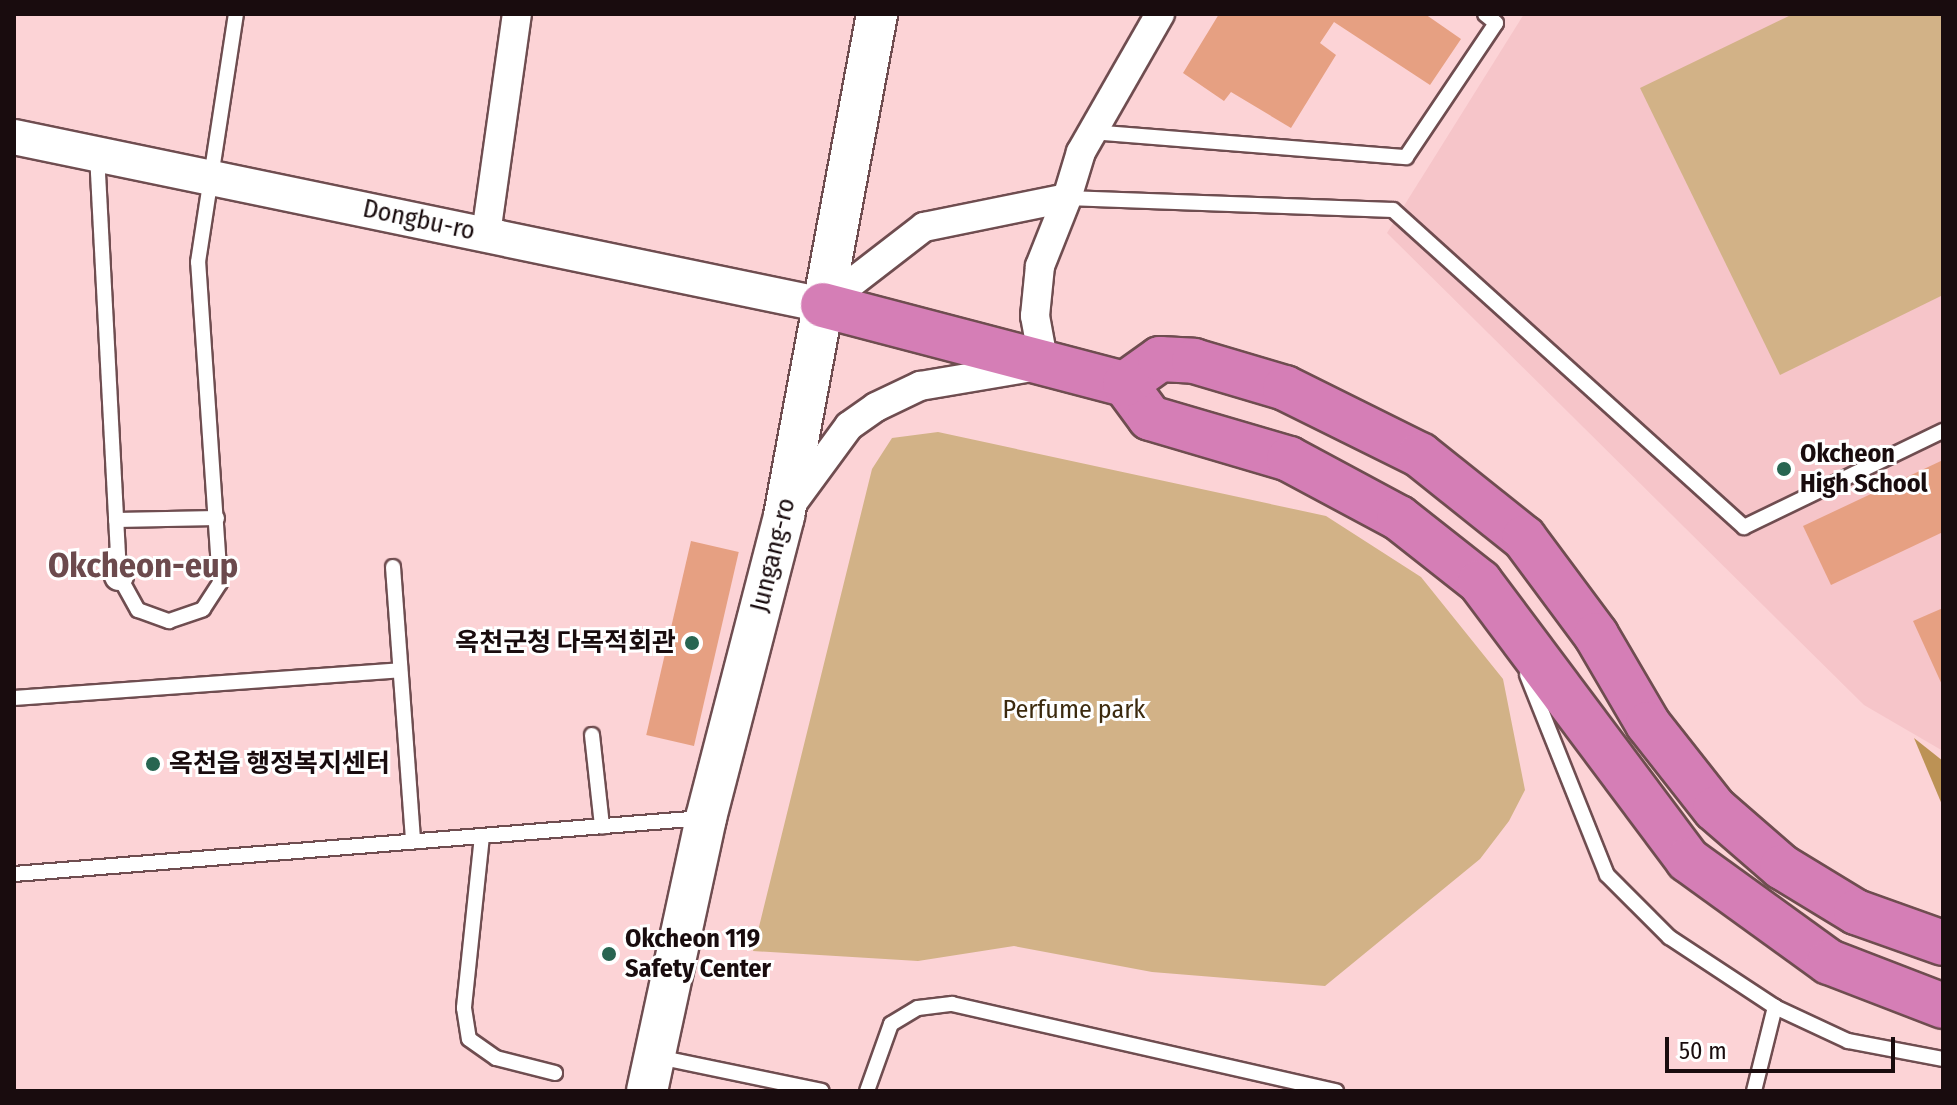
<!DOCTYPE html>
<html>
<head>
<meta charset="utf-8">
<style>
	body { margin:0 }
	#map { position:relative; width:1957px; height:1105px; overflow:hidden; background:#fcd3d6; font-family:"Fira Sans Condensed","Noto Sans KR",sans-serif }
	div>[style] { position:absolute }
	.built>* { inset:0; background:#f6c5c9 }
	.green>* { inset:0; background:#d2b287 }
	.forest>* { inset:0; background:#bc9255 }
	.building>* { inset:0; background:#e6a082; transform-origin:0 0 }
	.roads { filter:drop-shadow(2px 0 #6f4d50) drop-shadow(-2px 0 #6f4d50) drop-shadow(0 2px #6f4d50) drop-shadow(0 -2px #6f4d50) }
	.service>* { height:14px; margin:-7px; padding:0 7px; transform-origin:7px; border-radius:7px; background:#fff }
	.minor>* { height:28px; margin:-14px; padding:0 14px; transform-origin:14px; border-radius:14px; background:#fff }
	.tertiary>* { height:34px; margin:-17px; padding:0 17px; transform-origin:17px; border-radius:17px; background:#fff }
	.secondary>* { height:40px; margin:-20px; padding:0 20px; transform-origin:20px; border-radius:20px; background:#fff }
	.motorway>* { height:44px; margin:-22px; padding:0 22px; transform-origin:22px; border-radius:22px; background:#d57eb6 }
	.dots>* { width:22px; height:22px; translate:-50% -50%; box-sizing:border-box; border:4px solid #fff; border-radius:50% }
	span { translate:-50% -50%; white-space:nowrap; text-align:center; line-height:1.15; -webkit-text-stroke:6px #fff; paint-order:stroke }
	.street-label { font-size:26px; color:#190c0e }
	.poi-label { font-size:26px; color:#190c0e; font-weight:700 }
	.left { translate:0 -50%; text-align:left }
	.right { translate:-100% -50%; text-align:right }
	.park-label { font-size:26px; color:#3c2a0e }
	.district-label { font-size:34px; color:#6c4a4d; font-weight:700 }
	.frame { position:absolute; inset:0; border:16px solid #190c0e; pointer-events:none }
	.scale { position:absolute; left:1665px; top:1037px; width:230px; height:36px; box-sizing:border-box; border:4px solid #190c0e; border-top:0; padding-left:10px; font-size:24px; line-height:28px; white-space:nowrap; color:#190c0e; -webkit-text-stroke:6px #fff; paint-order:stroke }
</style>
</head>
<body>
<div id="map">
	<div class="built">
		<i style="clip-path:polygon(1524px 14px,1943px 14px,1943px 751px,1864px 705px,1387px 233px)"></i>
	</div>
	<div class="green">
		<i style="clip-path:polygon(1793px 14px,1943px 14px,1943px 295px,1780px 375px,1640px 88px)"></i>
		<i style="clip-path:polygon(938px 432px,1326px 516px,1421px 577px,1503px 679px,1525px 790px,1509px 821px,1480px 859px,1325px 986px,1152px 972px,1014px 946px,918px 961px,753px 951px,872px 469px,892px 438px)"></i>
	</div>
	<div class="forest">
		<i style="clip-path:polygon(1914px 738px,1943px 761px,1943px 807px)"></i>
	</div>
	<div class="building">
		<i style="clip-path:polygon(1219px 14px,1425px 14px,1461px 39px,1430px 85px,1334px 22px,1320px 43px,1336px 55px,1291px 128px,1231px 92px,1224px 101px,1183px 73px)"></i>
		<i style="clip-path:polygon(1943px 460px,1943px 532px,1831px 585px,1803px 526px)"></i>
		<i style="left:691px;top:541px;width:49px;height:199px;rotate:13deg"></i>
		<i style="clip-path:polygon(1943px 608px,1943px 687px,1913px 621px)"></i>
	</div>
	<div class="roads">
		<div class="service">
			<i style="left:1092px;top:132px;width:315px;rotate:4.6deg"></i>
			<i style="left:1406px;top:157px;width:161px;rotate:-56.1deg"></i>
			<i style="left:1496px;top:23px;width:14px;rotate:-141deg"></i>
			<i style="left:97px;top:154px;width:417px;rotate:87deg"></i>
			<i style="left:1067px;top:198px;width:326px;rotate:2.1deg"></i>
			<i style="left:1393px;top:210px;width:473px;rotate:42.1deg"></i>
			<i style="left:1744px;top:527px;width:221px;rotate:-25.8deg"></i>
			<i style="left:116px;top:520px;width:101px;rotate:-1.1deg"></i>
			<i style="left:393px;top:567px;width:275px;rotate:85.8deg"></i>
			<i style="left:119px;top:576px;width:39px;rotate:61deg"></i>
			<i style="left:138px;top:610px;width:33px;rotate:20deg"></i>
			<i style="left:169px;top:621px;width:36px;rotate:-19deg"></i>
			<i style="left:203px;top:609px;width:31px;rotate:-57deg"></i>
			<i style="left:220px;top:583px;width:322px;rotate:-93.9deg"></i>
			<i style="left:198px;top:262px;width:251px;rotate:-81.3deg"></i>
			<i style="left:1527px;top:675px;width:215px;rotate:68.2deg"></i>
			<i style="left:1607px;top:875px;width:88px;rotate:45deg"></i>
			<i style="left:1669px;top:937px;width:127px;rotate:33.4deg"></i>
			<i style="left:1775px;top:1007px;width:81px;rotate:25deg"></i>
			<i style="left:1848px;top:1041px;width:97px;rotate:10.7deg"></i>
			<i style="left:14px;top:698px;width:387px;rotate:-4.1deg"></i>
			<i style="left:592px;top:735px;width:92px;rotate:83.7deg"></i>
			<i style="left:482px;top:836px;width:173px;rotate:96deg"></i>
			<i style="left:464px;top:1008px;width:31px;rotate:81deg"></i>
			<i style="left:469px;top:1039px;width:33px;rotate:35deg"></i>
			<i style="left:496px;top:1058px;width:61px;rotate:14.3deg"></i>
			<i style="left:14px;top:874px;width:691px;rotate:-4.65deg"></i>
			<i style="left:658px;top:1057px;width:167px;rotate:11.7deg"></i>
			<i style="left:867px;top:1091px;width:71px;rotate:-70.3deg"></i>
			<i style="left:891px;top:1024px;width:31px;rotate:-31deg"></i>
			<i style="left:918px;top:1008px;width:34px;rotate:-7deg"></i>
			<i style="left:952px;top:1004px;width:394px;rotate:12.8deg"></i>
			<i style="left:1754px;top:1091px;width:87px;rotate:-76deg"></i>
		</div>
		<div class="minor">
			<i style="left:486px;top:234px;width:222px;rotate:-82deg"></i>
			<i style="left:823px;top:305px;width:128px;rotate:-37.7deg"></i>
			<i style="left:924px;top:227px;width:146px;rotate:-11.5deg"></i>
			<i style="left:1067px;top:198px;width:48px;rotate:-73.1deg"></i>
			<i style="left:1081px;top:152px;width:159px;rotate:-60.2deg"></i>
			<i style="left:791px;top:505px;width:98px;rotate:-53.7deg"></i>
			<i style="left:849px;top:426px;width:33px;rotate:-35deg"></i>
			<i style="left:876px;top:407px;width:49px;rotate:-25.5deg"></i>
			<i style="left:920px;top:386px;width:126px;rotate:-9.6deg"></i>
			<i style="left:1044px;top:365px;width:50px;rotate:-100.4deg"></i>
			<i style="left:1035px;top:316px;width:50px;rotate:-84.3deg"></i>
			<i style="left:1040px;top:266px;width:73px;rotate:-68.3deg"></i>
			<i style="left:119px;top:570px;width:6px;rotate:90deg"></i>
		</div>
		<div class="tertiary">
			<i style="left:14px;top:137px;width:826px;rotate:11.73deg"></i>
		</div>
		<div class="secondary">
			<i style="left:647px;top:1091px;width:279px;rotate:-77.8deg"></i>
			<i style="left:706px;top:818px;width:312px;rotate:-75.5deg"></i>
			<i style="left:784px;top:516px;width:511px;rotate:-79.5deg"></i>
		</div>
		<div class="motorway">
			<i style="left:823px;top:305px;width:312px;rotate:14.7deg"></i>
			<i style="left:1125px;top:384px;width:42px;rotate:53.7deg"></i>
			<i style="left:1150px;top:418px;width:145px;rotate:16.4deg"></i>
			<i style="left:1289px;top:459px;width:125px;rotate:28.2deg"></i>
			<i style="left:1399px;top:518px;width:103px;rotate:38.3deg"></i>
			<i style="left:1480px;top:582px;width:347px;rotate:53.2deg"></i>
			<i style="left:1688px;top:860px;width:174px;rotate:35.9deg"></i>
			<i style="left:1829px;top:962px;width:122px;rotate:21.1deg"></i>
			<i style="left:1125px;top:384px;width:43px;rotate:-35.5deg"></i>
			<i style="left:1160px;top:359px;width:34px;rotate:3deg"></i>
			<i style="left:1194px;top:361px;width:95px;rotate:16.5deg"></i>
			<i style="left:1285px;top:388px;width:151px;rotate:26.4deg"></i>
			<i style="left:1420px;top:455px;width:133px;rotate:38.6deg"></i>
			<i style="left:1524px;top:538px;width:121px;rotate:53.4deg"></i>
			<i style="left:1596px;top:635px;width:103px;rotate:59.7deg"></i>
			<i style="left:1648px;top:724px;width:108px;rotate:51.8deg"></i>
			<i style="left:1715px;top:809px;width:89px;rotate:40.9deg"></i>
			<i style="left:1782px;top:867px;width:87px;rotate:31.3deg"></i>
			<i style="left:1856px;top:912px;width:92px;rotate:19.6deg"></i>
		</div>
	</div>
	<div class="dots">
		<i style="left:1784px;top:469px;background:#286551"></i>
		<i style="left:692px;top:643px;background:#286551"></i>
		<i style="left:153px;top:764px;background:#286551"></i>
		<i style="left:609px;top:954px;background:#286551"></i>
	</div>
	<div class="street-label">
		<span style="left:419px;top:220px;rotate:12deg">Dongbu-ro</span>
		<span style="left:773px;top:555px;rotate:-76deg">Jungang-ro</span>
	</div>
	<div class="poi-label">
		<span class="left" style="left:1800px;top:469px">Okcheon<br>High School</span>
		<span class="right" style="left:676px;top:643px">옥천군청 다목적회관</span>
		<span class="left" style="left:169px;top:764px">옥천읍 행정복지센터</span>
		<span class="left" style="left:625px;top:954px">Okcheon 119<br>Safety Center</span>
	</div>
	<div class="park-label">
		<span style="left:1074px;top:710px">Perfume park</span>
	</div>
	<div class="district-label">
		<span style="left:143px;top:566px">Okcheon-eup</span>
	</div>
	<div class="frame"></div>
	<div class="scale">50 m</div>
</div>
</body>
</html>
